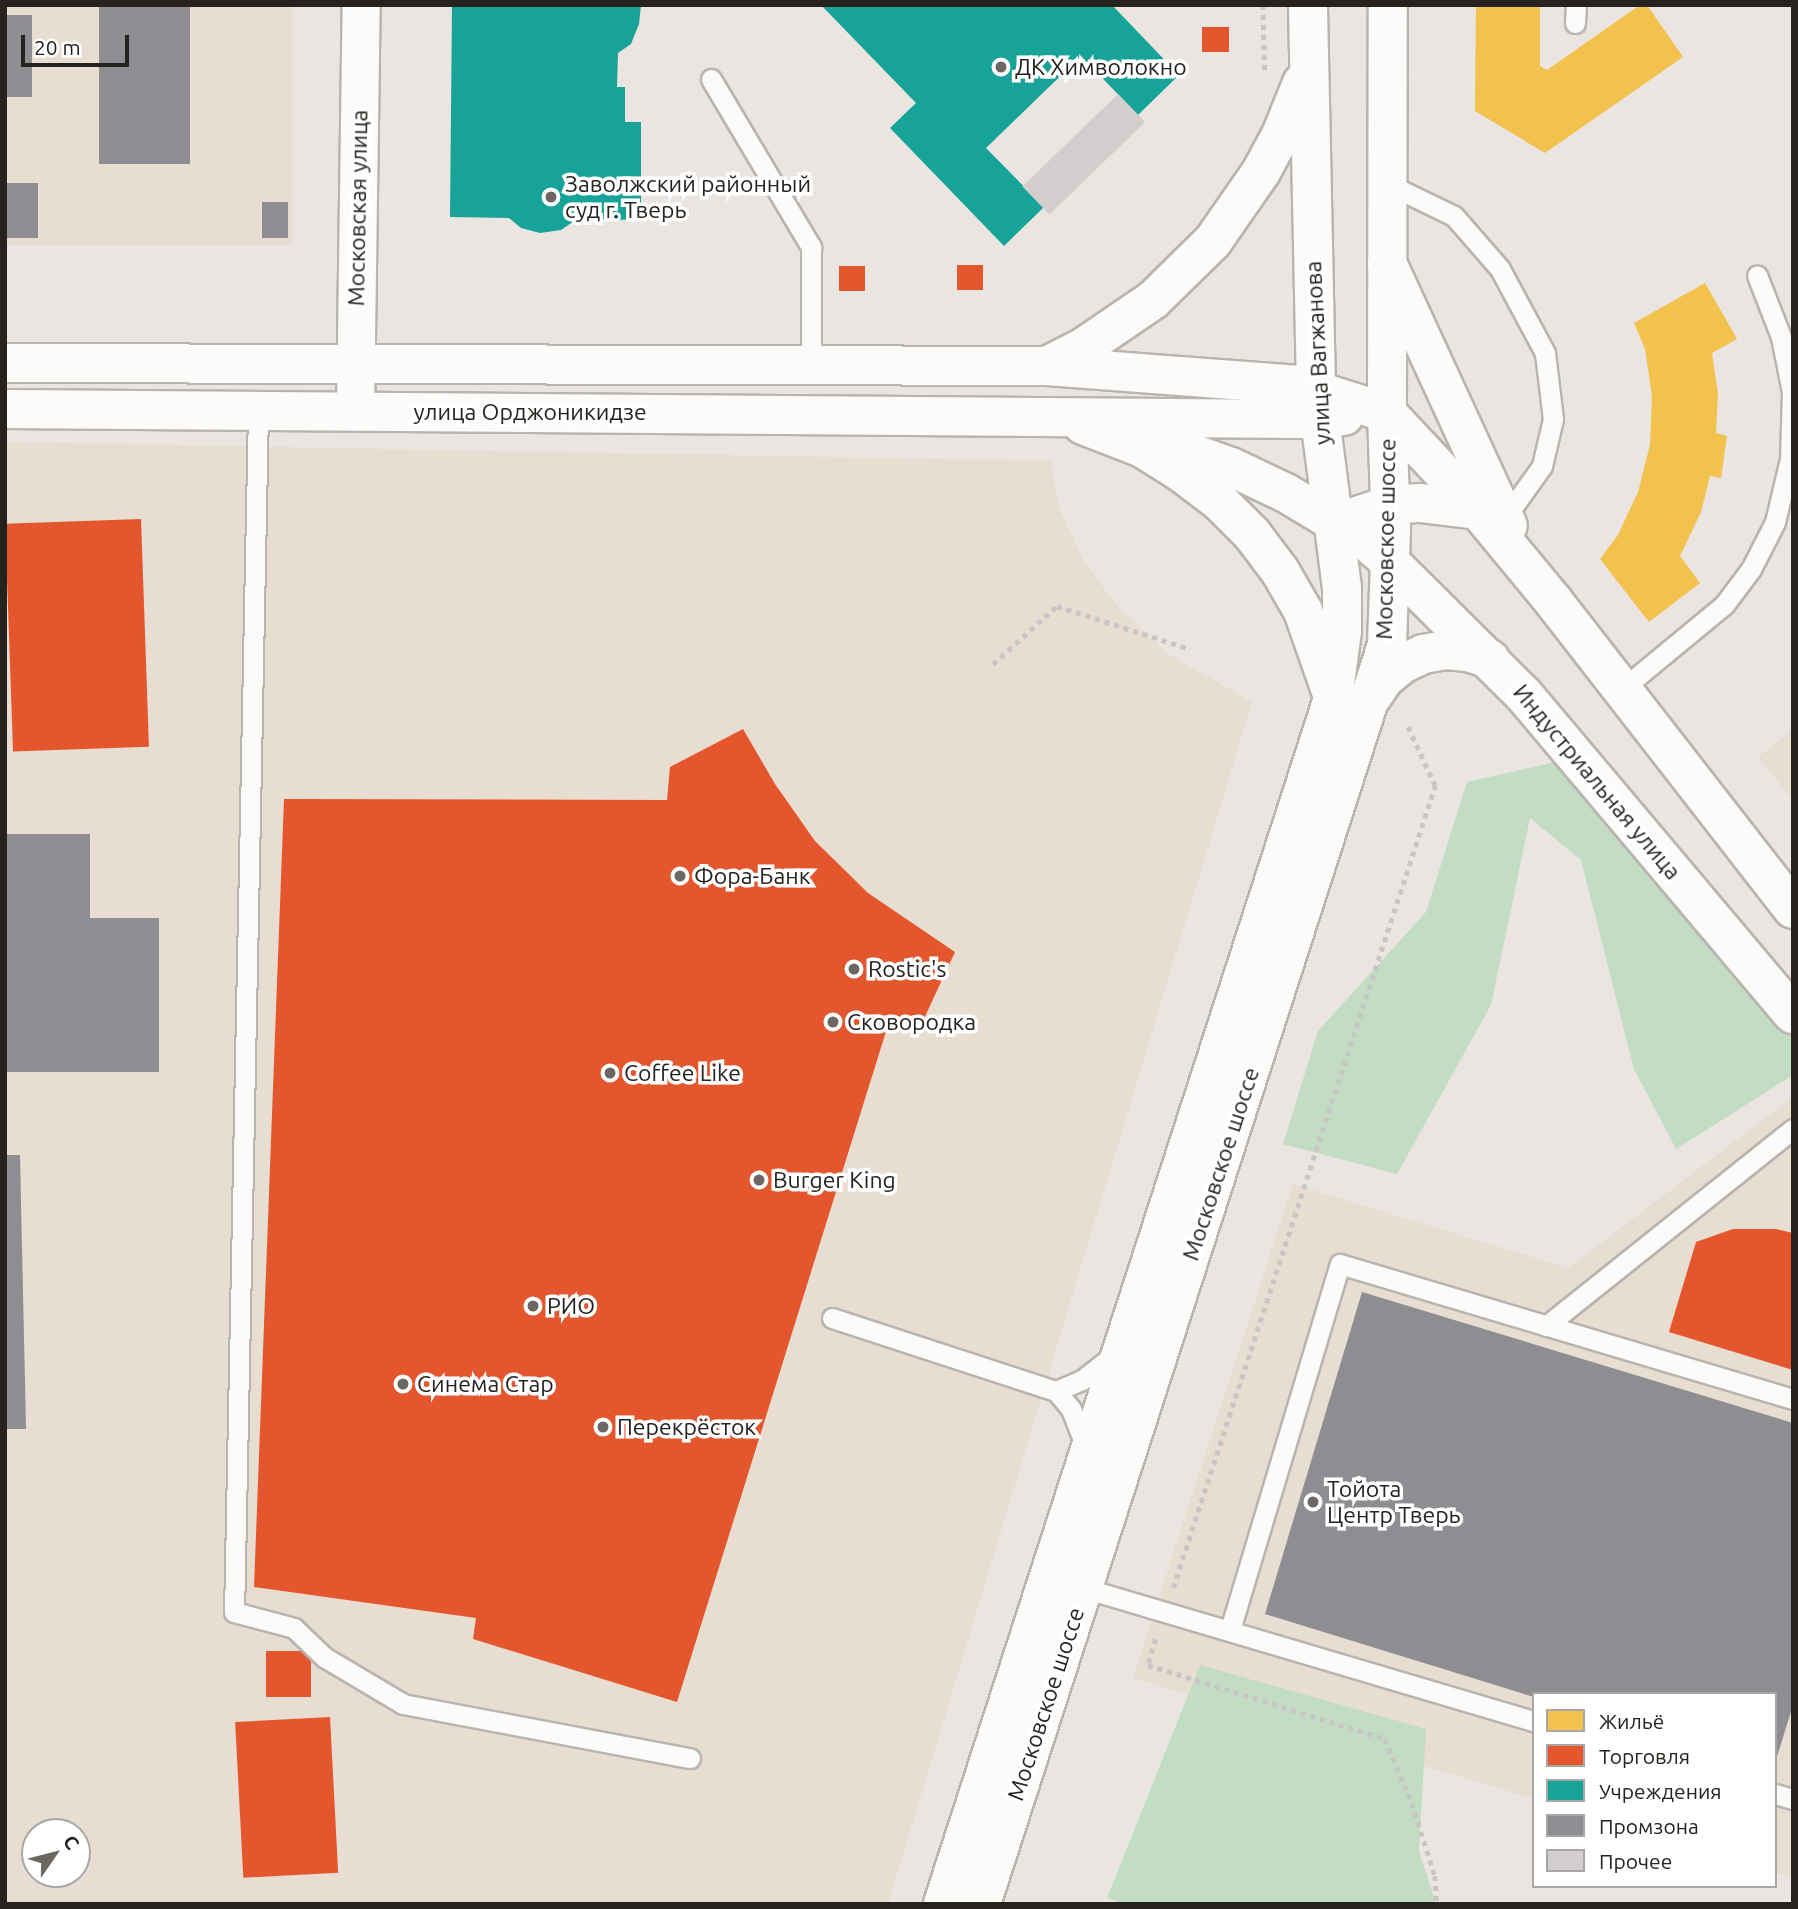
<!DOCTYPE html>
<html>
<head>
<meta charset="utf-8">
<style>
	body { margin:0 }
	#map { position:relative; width:1798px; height:1909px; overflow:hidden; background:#eae5e0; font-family:Ubuntu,sans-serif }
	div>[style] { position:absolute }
	.built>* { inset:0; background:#e7ddd0; transform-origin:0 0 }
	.green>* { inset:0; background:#c2ddc3 }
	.homes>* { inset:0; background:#f2c14e }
	.shops>* { inset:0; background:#e4572e; transform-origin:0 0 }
	.public>* { inset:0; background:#17a398 }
	.industry>* { inset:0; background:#8d8d92; transform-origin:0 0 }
	.building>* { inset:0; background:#d2cece; transform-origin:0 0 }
	.path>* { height:4.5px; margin-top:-2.25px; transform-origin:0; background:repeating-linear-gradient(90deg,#c8c6c4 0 5px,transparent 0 10px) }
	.roads { filter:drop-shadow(2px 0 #b8b4b0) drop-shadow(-2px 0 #b8b4b0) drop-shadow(0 2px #b8b4b0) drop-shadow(0 -2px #b8b4b0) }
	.service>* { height:19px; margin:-9.5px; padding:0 9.5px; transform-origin:9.5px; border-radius:9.5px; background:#fcfbfa }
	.minor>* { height:37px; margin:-18.5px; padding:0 18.5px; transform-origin:18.5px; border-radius:18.5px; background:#fcfbfa }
	.tertiary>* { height:38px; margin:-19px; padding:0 19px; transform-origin:19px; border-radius:19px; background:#fcfbfa }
	.primary>* { height:38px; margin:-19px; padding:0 19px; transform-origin:19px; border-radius:19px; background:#fcfbfa }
	.dots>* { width:19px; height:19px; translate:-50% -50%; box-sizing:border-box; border:4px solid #fff; border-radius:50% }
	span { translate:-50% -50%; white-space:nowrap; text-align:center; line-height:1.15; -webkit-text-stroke:7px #fff; paint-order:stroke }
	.poi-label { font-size:23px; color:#26231f }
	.left { translate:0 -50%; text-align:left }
	.street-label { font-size:23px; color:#26231f }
	.frame { position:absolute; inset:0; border:7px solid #26231f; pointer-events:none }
	.legend { position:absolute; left:1532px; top:1692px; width:245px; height:196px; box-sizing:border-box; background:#fff; border:2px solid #a8a7a5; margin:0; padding:9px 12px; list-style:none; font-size:21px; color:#26231f }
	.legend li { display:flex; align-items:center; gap:14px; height:35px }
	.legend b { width:35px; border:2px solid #a8a7a5 }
	.north { position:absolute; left:21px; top:1818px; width:70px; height:70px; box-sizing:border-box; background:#fff; border:2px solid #a8a7a5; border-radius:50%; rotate:55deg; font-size:19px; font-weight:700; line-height:28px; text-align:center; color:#26231f }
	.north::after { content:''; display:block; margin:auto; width:24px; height:32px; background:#6b6763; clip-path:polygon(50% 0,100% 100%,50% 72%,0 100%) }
	.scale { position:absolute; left:21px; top:35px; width:108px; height:32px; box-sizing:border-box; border:4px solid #26231f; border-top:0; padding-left:9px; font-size:21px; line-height:24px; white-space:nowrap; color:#26231f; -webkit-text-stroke:5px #fff; paint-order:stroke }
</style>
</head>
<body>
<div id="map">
	<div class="built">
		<i style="left:5px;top:5px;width:287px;height:240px"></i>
		<i style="clip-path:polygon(evenodd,5px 442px,1051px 461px,1058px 505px,1083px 560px,1118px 607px,1168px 654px,1252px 702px,888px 1904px,5px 1904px,5px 442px,35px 1832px,77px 1832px,77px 1874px,35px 1874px,35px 1832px)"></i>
		<i style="clip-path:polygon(1793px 729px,1793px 800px,1758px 757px)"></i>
		<i style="clip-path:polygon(1793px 1097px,1793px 1877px,1775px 1872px,1775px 1694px,1534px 1694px,1534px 1799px,1133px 1678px,1293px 1184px,1568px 1268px)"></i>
	</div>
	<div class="green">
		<i style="clip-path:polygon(1591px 754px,1793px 1011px,1793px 1075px,1676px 1149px,1634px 1069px,1581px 860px,1530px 818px,1491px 1005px,1397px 1174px,1283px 1144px,1318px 1031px,1426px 912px,1467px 782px)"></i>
		<i style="clip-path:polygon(1200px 1665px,1426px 1729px,1419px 1851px,1436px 1904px,1124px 1904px,1107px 1898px)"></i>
	</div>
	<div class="homes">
		<i style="clip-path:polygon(1476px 5px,1540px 5px,1540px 66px,1547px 70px,1640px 5px,1647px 5px,1683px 57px,1545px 153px,1475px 111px)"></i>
		<i style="clip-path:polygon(1705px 283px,1737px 339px,1712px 353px,1718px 394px,1716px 433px,1727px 436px,1721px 478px,1710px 476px,1701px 512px,1680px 556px,1700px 583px,1649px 622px,1600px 559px,1618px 535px,1638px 492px,1650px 445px,1652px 396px,1645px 349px,1634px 323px)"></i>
	</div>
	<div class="shops">
		<i style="left:1202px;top:27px;width:27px;height:25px"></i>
		<i style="left:957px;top:265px;width:26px;height:25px"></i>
		<i style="left:839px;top:266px;width:26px;height:25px"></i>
		<i style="left:141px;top:519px;width:228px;height:136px;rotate:88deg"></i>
		<i style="clip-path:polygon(743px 729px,775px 784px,815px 841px,868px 893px,955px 952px,922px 1023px,888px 1025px,677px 1702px,473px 1639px,476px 1618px,254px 1587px,284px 799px,667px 800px,670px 767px)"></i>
		<i style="clip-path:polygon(1733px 1229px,1776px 1229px,1793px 1233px,1793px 1370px,1669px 1332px,1696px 1242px)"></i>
		<i style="left:311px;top:1651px;width:46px;height:45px;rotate:90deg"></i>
		<i style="left:330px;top:1717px;width:156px;height:95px;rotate:87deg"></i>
	</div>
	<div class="public">
		<i style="clip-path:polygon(452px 5px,641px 5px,639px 24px,631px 44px,618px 53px,617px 87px,625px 87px,625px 122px,641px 122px,641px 220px,577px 219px,561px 230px,540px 233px,521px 228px,509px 218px,450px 217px)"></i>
		<i style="clip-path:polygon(821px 5px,1112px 5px,1179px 75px,1138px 115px,1081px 56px,986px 148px,1044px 207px,1004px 246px,890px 128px,916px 103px)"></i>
	</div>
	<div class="industry">
		<i style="left:99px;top:5px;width:91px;height:159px"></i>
		<i style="left:5px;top:15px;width:27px;height:82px"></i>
		<i style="left:5px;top:183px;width:33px;height:55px"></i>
		<i style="left:262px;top:202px;width:26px;height:36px"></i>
		<i style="clip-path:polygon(5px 834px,90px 834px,90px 918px,159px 918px,159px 1072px,5px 1072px)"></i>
		<i style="clip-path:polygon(5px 1155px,20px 1155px,26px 1429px,5px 1429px)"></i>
		<i style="clip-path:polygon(1362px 1292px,1793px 1423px,1793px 1705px,1776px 1760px,1775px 1694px,1534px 1694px,1534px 1697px,1265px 1614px)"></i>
	</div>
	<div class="building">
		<i style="left:1118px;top:94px;width:39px;height:133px;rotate:46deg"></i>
	</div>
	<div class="path">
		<i style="left:1263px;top:5px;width:66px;rotate:88.3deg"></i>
		<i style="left:993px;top:664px;width:86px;rotate:-42.2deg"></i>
		<i style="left:1057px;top:606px;width:140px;rotate:17.9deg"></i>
		<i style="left:1173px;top:1588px;width:844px;rotate:-71.91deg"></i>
		<i style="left:1435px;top:786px;width:65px;rotate:-114.6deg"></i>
		<i style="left:1156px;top:1639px;width:27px;rotate:107deg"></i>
		<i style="left:1148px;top:1665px;width:248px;rotate:17.3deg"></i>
		<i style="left:1385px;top:1739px;width:69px;rotate:67.1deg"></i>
		<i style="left:1412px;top:1803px;width:77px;rotate:72.5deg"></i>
		<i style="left:1435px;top:1876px;width:28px;rotate:86deg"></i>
	</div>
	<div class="roads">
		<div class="service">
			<i style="left:1575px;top:23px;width:18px;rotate:-87deg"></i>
			<i style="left:711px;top:79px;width:196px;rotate:59.2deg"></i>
			<i style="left:811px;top:247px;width:120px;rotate:90deg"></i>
			<i style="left:1388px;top:184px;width:73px;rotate:25.9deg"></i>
			<i style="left:1454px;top:216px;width:70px;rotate:49deg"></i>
			<i style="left:1500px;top:269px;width:95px;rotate:61.8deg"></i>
			<i style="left:1545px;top:353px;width:66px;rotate:83.1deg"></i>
			<i style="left:1553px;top:419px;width:48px;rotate:103.2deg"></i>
			<i style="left:1542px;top:466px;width:65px;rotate:125.6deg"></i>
			<i style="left:258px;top:410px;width:1202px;rotate:91.14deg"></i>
			<i style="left:234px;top:1612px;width:62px;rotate:14.9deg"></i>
			<i style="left:294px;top:1628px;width:42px;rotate:44deg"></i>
			<i style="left:324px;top:1657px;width:92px;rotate:30.7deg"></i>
			<i style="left:403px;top:1704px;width:292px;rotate:10.7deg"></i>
			<i style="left:1622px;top:689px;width:132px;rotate:-39.5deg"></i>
			<i style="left:1724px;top:605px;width:45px;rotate:-53.1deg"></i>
			<i style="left:1751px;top:569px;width:53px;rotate:-62.9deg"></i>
			<i style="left:1775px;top:522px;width:65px;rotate:-76.6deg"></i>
			<i style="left:1790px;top:459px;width:67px;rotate:-88.3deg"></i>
			<i style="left:1792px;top:392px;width:56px;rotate:-101.3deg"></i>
			<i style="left:1781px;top:337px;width:66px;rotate:-111.2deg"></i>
			<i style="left:832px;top:1318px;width:236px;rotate:18.1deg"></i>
			<i style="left:1056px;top:1391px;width:23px;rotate:50deg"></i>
			<i style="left:1071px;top:1409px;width:44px;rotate:68.7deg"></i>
			<i style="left:1546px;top:1326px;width:316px;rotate:-38.6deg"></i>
			<i style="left:1056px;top:1391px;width:28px;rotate:-23deg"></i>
			<i style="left:1082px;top:1380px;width:41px;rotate:-38deg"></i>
			<i style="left:1084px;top:1588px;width:469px;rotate:16.5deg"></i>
			<i style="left:1230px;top:1630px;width:382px;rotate:-73.3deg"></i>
			<i style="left:1340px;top:1264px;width:473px;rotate:16.6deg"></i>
			<i style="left:1775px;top:1794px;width:19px;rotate:16deg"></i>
		</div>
		<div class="minor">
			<i style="left:355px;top:411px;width:406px;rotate:-89.2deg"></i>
		</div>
		<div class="tertiary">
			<i style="left:1387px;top:263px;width:289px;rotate:65.3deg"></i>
			<i style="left:1387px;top:413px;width:133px;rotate:46.8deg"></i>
			<i style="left:1478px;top:510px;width:119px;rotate:50.4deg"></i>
			<i style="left:1554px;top:602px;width:389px;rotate:52.1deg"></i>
			<i style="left:1333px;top:524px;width:60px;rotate:-18.4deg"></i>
			<i style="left:1390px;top:505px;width:30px;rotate:-4deg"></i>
			<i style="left:1420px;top:503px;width:58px;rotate:6.9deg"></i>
			<i style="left:1390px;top:562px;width:189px;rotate:44.8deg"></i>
			<i style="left:1524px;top:695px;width:417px;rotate:49.9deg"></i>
			<i style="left:1372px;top:697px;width:23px;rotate:-56deg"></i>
			<i style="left:1385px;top:678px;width:22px;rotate:-39deg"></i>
			<i style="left:1402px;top:664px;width:23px;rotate:-25deg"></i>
			<i style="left:1423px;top:654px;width:22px;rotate:-10deg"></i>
			<i style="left:1445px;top:650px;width:23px;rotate:5deg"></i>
			<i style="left:1468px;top:652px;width:23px;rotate:18deg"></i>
		</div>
		<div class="primary">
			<i style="left:5px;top:363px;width:1042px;rotate:0.16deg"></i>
			<i style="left:1047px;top:366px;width:253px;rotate:4.3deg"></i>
			<i style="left:1299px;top:385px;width:92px;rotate:17.7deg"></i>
			<i style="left:1047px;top:366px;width:42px;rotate:-27.2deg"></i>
			<i style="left:1084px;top:347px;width:83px;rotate:-34.3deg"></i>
			<i style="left:1153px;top:300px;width:84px;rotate:-44.5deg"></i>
			<i style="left:1213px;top:241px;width:84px;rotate:-55.2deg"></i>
			<i style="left:1261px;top:172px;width:42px;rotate:-61.6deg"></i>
			<i style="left:1281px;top:135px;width:56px;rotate:-68deg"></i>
			<i style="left:5px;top:409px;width:1296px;rotate:0.44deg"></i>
			<i style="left:1301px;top:419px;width:43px;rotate:-4deg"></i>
			<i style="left:1083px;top:425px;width:63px;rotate:21.3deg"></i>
			<i style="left:1142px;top:448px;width:47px;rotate:32deg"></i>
			<i style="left:1182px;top:473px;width:46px;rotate:37.1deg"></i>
			<i style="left:1219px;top:501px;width:47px;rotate:45deg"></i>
			<i style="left:1252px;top:534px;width:46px;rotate:52.9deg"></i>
			<i style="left:1280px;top:571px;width:46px;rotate:60.1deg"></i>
			<i style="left:1303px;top:611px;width:82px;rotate:70.7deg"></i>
			<i style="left:1158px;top:441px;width:77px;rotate:19.6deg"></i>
			<i style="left:1231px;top:467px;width:61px;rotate:25.3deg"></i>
			<i style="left:1286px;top:493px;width:93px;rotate:31deg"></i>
			<i style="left:1366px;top:541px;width:32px;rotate:41deg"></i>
			<i style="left:943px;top:1904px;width:1267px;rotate:-72.07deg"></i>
			<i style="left:1333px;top:699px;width:69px;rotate:-82.5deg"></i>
			<i style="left:1342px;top:631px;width:43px;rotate:-90deg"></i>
			<i style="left:1342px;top:588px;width:201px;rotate:-97.4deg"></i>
			<i style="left:1316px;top:389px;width:384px;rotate:-91.2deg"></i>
			<i style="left:981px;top:1904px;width:1323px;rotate:-72.13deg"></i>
			<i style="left:1387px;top:645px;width:116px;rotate:-88deg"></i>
			<i style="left:1391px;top:529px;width:116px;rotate:-92deg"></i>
			<i style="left:1387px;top:413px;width:408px;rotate:-89.9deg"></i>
		</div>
	</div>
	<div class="dots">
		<i style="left:1001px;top:67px;background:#6b6763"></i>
		<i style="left:551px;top:197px;background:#6b6763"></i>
		<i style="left:680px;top:876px;background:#6b6763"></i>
		<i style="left:854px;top:969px;background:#6b6763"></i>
		<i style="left:833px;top:1022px;background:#6b6763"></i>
		<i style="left:610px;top:1073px;background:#6b6763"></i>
		<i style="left:759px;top:1180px;background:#6b6763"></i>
		<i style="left:533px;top:1306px;background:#6b6763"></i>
		<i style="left:403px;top:1384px;background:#6b6763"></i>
		<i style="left:603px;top:1427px;background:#6b6763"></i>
		<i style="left:1313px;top:1502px;background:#6b6763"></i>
	</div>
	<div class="poi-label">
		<span class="left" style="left:1015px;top:67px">ДК Химволокно</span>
		<span class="left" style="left:565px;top:197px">Заволжский районный<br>суд г. Тверь</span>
		<span class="left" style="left:694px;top:876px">Фора-Банк</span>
		<span class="left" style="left:868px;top:969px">Rostic's</span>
		<span class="left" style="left:847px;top:1022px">Сковородка</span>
		<span class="left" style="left:624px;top:1073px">Coffee Like</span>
		<span class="left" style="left:773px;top:1180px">Burger King</span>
		<span class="left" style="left:547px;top:1306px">РИО</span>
		<span class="left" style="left:417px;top:1384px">Синема Стар</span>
		<span class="left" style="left:617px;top:1427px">Перекрёсток</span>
		<span class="left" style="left:1327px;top:1502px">Тойота<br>Центр Тверь</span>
	</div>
	<div class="street-label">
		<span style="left:358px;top:208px;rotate:-89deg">Московская улица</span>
		<span style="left:1318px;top:353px;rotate:-93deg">улица Вагжанова</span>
		<span style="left:530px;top:412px">улица Орджоникидзе</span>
		<span style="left:1386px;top:539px;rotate:-89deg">Московское шоссе</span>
		<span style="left:1597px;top:782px;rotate:50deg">Индустриальная улица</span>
		<span style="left:1221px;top:1164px;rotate:-72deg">Московское шоссе</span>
		<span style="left:1046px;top:1704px;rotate:-72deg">Московское шоссе</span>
	</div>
	<div class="frame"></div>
	<ul class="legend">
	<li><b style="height:19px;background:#f2c14e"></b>Жильё</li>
	<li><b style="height:19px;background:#e4572e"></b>Торговля</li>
	<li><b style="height:19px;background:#17a398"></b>Учреждения</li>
	<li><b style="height:19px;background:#8d8d92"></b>Промзона</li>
	<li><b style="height:19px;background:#d2cece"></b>Прочее</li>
	</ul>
	<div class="north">С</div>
	<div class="scale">20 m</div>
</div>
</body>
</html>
